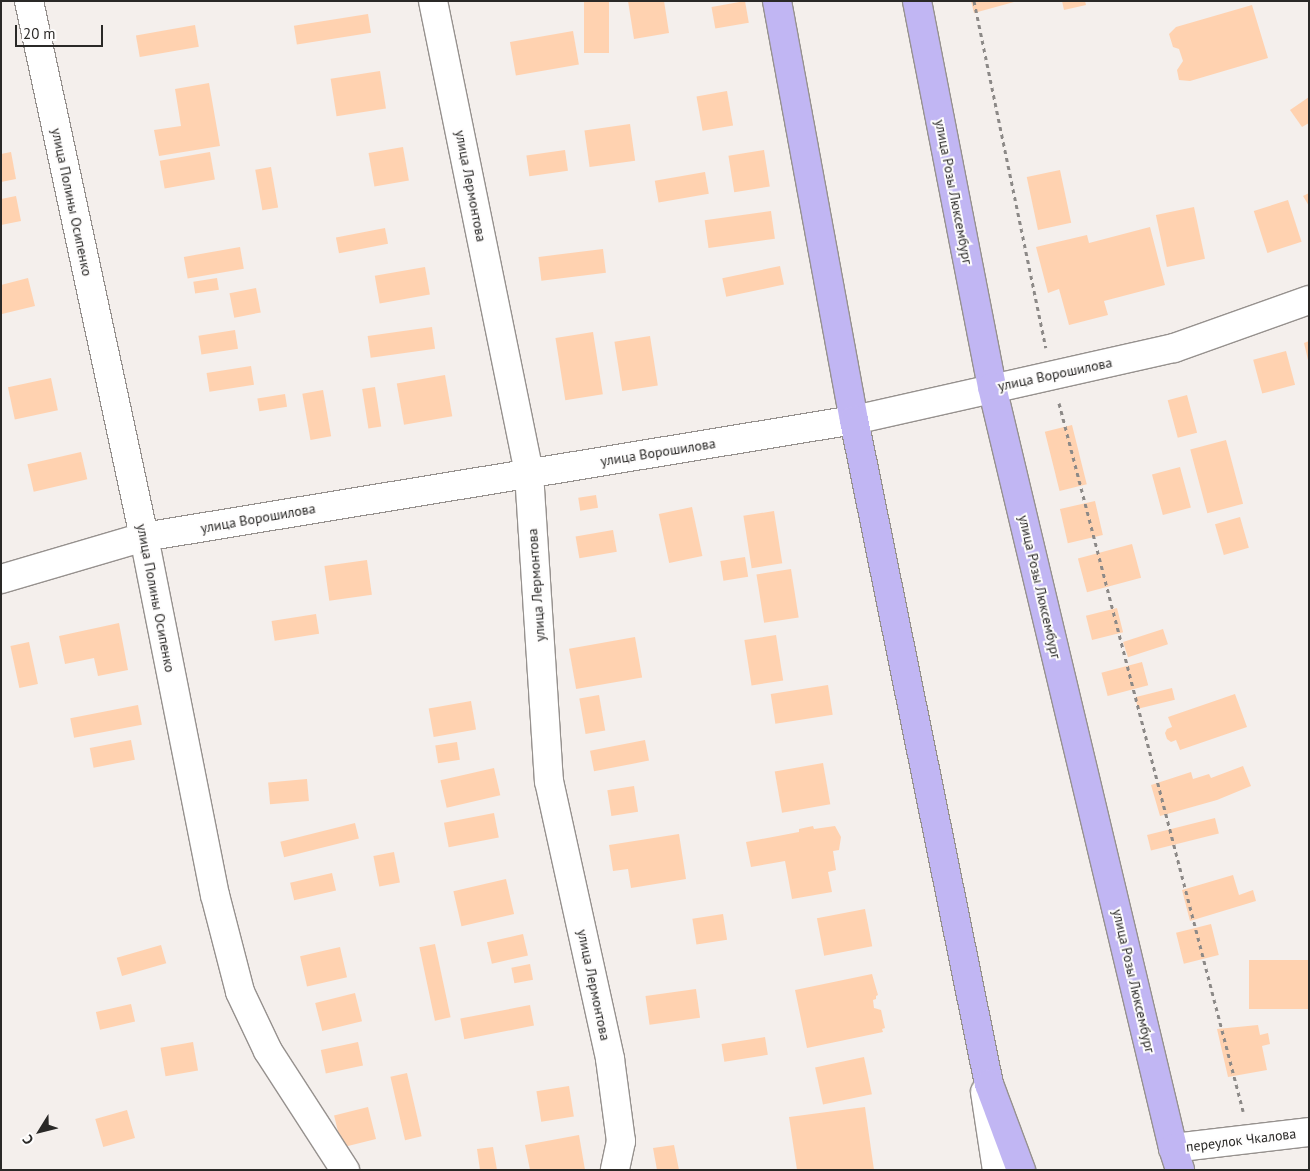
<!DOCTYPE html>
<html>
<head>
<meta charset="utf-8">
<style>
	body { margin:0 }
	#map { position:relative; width:1310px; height:1171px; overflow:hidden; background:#f4efec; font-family:"PT Sans",sans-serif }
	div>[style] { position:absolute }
	.building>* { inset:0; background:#ffd2b0; transform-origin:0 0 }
	.path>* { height:3px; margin-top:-1.5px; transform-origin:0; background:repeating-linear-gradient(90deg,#8c8987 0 4px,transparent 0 8px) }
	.roads { filter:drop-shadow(1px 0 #96918e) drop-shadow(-1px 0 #96918e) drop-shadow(0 1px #96918e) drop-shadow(0 -1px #96918e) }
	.minor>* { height:28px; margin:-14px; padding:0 14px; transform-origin:14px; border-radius:14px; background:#fff }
	.primary>* { height:28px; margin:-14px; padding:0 14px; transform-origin:14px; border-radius:14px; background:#c1b6f3 }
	span { translate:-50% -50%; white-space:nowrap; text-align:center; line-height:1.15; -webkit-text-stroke:4px #fefdfd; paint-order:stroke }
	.street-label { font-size:14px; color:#2a2927 }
	.frame { position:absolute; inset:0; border:2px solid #2a2927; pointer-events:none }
	.north { position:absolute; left:15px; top:1106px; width:50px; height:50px; -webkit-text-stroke:4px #fefdfd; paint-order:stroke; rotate:234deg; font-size:14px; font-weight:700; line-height:20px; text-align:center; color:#2a2927 }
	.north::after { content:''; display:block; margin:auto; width:18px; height:22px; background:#2a2927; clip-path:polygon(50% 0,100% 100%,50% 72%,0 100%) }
	.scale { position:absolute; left:15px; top:25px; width:88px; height:22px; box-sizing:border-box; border:2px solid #2a2927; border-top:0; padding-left:6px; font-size:15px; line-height:18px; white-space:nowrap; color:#2a2927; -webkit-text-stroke:4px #fefdfd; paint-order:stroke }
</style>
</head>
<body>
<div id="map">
	<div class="building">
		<i style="left:584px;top:1px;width:25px;height:52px"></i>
		<i style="clip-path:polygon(628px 1px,664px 1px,669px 33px,634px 39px)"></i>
		<i style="left:745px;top:1px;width:22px;height:34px;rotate:80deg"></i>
		<i style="clip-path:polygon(971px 1px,1014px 1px,1014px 2px,974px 13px)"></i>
		<i style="clip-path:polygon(1062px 1px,1085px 1px,1086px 5px,1064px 10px)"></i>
		<i style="clip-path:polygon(1252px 5px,1268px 58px,1190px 81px,1179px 80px,1177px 70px,1183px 61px,1179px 49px,1173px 47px,1169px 34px,1176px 27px)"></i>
		<i style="left:368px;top:14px;width:19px;height:75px;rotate:81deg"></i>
		<i style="left:195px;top:25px;width:22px;height:60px;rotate:80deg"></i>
		<i style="left:573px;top:31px;width:34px;height:64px;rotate:80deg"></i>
		<i style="left:380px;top:71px;width:38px;height:50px;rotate:81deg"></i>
		<i style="clip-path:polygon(209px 83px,220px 146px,159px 156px,154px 130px,181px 126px,175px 89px)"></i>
		<i style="left:727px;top:91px;width:35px;height:31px;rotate:80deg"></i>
		<i style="clip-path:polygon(1309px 97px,1309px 123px,1302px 127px,1290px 110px)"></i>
		<i style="left:630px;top:124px;width:37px;height:46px;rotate:82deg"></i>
		<i style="left:403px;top:147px;width:34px;height:35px;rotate:80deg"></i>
		<i style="left:565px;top:150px;width:21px;height:39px;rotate:82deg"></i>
		<i style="left:764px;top:150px;width:37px;height:36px;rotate:81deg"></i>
		<i style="clip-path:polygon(11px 152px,16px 179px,1px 182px,1px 154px)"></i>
		<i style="left:210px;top:152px;width:28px;height:51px;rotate:80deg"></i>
		<i style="left:271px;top:167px;width:41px;height:16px;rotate:80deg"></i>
		<i style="left:1060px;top:170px;width:54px;height:34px;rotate:78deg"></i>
		<i style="left:705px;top:172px;width:22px;height:51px;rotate:80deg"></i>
		<i style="clip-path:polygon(1309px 193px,1309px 206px,1303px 196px)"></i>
		<i style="clip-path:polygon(16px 196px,21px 221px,1px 225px,1px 199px)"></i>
		<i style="left:1288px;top:200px;width:44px;height:36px;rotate:72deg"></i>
		<i style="left:1194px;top:207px;width:53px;height:39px;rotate:78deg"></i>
		<i style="left:771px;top:211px;width:28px;height:67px;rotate:82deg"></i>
		<i style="clip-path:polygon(1150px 227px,1165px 285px,1104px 301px,1108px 315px,1069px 325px,1059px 289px,1048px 293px,1036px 247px,1087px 235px,1089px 243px)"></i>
		<i style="left:385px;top:228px;width:16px;height:50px;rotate:79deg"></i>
		<i style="left:240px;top:247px;width:22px;height:57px;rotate:80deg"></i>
		<i style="left:603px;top:249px;width:24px;height:65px;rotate:83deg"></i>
		<i style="left:780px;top:266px;width:19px;height:59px;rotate:78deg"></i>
		<i style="left:425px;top:267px;width:28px;height:51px;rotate:80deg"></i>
		<i style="clip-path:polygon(28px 278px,35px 306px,2px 314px,1px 285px)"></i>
		<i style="left:217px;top:278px;width:12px;height:24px;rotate:81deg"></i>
		<i style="left:256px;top:288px;width:25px;height:27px;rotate:79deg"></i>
		<i style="left:432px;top:327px;width:22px;height:65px;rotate:82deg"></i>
		<i style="left:235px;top:330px;width:19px;height:37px;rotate:81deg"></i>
		<i style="left:593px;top:332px;width:63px;height:38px;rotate:81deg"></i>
		<i style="left:650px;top:336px;width:50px;height:36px;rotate:81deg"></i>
		<i style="clip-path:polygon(1309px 341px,1309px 360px,1308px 360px,1304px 343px)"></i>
		<i style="left:1286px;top:351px;width:35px;height:34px;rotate:75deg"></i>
		<i style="left:251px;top:366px;width:19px;height:45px;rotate:81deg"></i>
		<i style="left:445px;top:375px;width:42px;height:49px;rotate:80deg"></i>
		<i style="left:51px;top:378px;width:33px;height:44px;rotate:78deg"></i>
		<i style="left:375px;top:387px;width:40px;height:13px;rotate:81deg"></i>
		<i style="left:323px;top:390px;width:47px;height:21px;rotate:80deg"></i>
		<i style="left:285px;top:394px;width:13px;height:28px;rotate:81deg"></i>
		<i style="left:1187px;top:395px;width:39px;height:20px;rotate:75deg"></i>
		<i style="left:1072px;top:425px;width:61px;height:28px;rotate:76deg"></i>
		<i style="left:1226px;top:440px;width:66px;height:37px;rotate:75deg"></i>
		<i style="left:81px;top:452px;width:28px;height:55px;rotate:77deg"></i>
		<i style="left:1180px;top:467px;width:42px;height:29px;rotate:75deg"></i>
		<i style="left:596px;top:495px;width:13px;height:18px;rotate:81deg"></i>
		<i style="left:1095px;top:501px;width:35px;height:36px;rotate:77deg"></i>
		<i style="left:692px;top:507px;width:50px;height:34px;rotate:78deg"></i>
		<i style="left:774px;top:511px;width:53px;height:31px;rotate:81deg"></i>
		<i style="left:1240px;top:517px;width:32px;height:26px;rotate:74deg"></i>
		<i style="left:613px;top:530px;width:22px;height:38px;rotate:80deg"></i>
		<i style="left:1132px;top:544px;width:35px;height:56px;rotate:75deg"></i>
		<i style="left:745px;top:557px;width:20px;height:25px;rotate:81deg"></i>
		<i style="left:367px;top:560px;width:35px;height:43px;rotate:82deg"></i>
		<i style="left:791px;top:569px;width:49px;height:35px;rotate:81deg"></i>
		<i style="left:1117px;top:608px;width:25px;height:32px;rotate:76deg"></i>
		<i style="left:316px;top:614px;width:20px;height:45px;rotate:81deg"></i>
		<i style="clip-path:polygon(119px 623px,128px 670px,98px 676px,94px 658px,65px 664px,59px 636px)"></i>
		<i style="left:1163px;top:629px;width:16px;height:42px;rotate:72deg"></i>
		<i style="left:776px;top:635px;width:46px;height:32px;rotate:81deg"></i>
		<i style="left:635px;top:637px;width:41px;height:67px;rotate:80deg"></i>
		<i style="left:29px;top:642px;width:43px;height:19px;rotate:78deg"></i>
		<i style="left:1142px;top:662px;width:24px;height:42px;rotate:75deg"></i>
		<i style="left:828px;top:685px;width:30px;height:58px;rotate:81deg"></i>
		<i style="left:1172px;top:688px;width:12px;height:38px;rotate:76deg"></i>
		<i style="clip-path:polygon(1235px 694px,1247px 727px,1180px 750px,1176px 740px,1171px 742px,1167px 739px,1165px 733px,1167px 729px,1172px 727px,1168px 717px)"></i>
		<i style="left:599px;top:695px;width:36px;height:20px;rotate:80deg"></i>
		<i style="left:471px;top:701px;width:29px;height:43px;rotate:80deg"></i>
		<i style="left:138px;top:705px;width:20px;height:69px;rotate:79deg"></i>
		<i style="left:131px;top:740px;width:20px;height:42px;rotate:79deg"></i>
		<i style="left:645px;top:740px;width:21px;height:56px;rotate:79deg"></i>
		<i style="left:457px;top:742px;width:18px;height:22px;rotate:81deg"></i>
		<i style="left:823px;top:763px;width:42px;height:49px;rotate:80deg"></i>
		<i style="clip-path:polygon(1243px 766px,1251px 786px,1217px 800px,1160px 816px,1151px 785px,1191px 772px,1193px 779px,1209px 774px,1211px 778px)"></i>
		<i style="left:494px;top:768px;width:28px;height:55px;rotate:77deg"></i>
		<i style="left:307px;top:779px;width:22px;height:39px;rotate:85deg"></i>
		<i style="left:634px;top:786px;width:26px;height:27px;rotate:81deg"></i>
		<i style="left:494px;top:813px;width:25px;height:51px;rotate:79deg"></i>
		<i style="left:1215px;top:818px;width:16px;height:70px;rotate:76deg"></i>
		<i style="left:355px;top:823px;width:16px;height:77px;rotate:76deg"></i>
		<i style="clip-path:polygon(813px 826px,814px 829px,835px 826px,841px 837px,839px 850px,833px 851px,836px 870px,828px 872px,832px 892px,792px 899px,785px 861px,751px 867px,746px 842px,799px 832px,799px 829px)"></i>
		<i style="clip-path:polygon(679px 834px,686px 879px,631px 888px,628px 869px,613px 871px,609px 845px)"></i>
		<i style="left:394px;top:852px;width:31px;height:21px;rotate:79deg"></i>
		<i style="left:332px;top:873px;width:18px;height:43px;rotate:77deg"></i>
		<i style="clip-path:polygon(1233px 875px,1239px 895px,1253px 890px,1256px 901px,1190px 921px,1182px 890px)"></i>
		<i style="left:506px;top:879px;width:36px;height:54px;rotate:77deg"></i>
		<i style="left:865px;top:909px;width:38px;height:49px;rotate:79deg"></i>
		<i style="left:723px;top:914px;width:26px;height:31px;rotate:81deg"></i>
		<i style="left:1211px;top:924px;width:32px;height:36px;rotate:76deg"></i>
		<i style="left:523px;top:934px;width:22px;height:37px;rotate:77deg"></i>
		<i style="left:435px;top:944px;width:75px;height:16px;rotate:78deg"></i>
		<i style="left:161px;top:945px;width:19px;height:46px;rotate:74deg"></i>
		<i style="left:340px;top:947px;width:31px;height:41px;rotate:77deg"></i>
		<i style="left:1309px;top:960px;width:49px;height:60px;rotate:90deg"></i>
		<i style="left:530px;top:964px;width:16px;height:19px;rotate:79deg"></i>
		<i style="clip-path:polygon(872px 974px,878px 995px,876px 996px,876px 999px,873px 1000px,874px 1008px,881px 1010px,885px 1028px,882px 1029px,883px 1032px,807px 1048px,795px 990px)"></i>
		<i style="left:696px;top:989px;width:29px;height:51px;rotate:82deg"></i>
		<i style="left:355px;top:993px;width:29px;height:41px;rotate:76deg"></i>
		<i style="left:131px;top:1004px;width:18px;height:36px;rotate:77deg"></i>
		<i style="left:530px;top:1005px;width:21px;height:71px;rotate:79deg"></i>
		<i style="clip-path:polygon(1258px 1025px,1260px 1035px,1268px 1033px,1270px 1044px,1262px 1046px,1267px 1070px,1228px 1077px,1217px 1029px)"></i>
		<i style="left:765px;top:1037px;width:18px;height:44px;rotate:81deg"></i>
		<i style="left:193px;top:1042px;width:29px;height:33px;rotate:80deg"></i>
		<i style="left:358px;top:1042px;width:24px;height:38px;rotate:78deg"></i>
		<i style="left:864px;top:1057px;width:38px;height:50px;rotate:78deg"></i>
		<i style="left:407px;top:1073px;width:65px;height:17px;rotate:77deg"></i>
		<i style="left:569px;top:1086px;width:31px;height:33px;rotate:81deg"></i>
		<i style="left:368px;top:1107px;width:33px;height:35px;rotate:76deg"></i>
		<i style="clip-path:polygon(865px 1107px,874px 1170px,797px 1170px,789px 1117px)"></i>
		<i style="left:127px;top:1110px;width:29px;height:33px;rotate:74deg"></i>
		<i style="clip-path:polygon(579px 1135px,585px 1170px,530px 1170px,525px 1145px)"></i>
		<i style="clip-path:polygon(674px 1145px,679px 1170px,657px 1170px,653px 1148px)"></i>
		<i style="clip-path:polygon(493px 1147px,497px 1170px,480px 1170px,477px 1149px)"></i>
	</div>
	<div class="path">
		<i style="left:974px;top:1px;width:354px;rotate:78.3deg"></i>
		<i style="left:1059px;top:403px;width:732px;rotate:75.43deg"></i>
	</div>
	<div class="roads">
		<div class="minor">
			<i style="left:29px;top:1px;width:548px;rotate:77.89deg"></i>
			<i style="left:144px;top:537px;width:365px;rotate:78.8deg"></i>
			<i style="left:215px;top:895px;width:100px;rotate:75.5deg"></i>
			<i style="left:240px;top:992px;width:65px;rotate:64.6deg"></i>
			<i style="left:268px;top:1051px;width:142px;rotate:57.1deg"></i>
			<i style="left:433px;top:1px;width:482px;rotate:78.5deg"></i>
			<i style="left:529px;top:473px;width:309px;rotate:86.3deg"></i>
			<i style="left:549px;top:781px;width:285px;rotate:77.6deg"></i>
			<i style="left:610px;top:1059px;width:83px;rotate:82.4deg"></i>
			<i style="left:621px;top:1141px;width:30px;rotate:102deg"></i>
			<i style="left:1px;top:579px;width:149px;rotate:-16.4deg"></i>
			<i style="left:144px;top:537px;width:720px;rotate:-9.36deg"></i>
			<i style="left:854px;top:420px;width:328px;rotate:-12.7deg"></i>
			<i style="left:1174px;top:348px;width:143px;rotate:-19.6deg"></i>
			<i style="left:985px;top:1092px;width:79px;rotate:81.3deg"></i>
			<i style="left:1173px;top:1148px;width:137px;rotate:-6.7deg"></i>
		</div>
		<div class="primary">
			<i style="left:777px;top:1px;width:426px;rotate:79.6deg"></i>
			<i style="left:854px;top:420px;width:678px;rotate:78.51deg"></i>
			<i style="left:989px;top:1084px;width:92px;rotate:69.6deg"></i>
			<i style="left:917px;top:1px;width:393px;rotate:79deg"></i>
			<i style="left:992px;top:387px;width:782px;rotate:76.62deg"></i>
			<i style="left:1173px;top:1148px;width:23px;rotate:72deg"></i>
		</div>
	</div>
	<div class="street-label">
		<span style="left:471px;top:186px;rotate:79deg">улица Лермонтова</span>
		<span style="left:954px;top:192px;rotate:79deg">улица Розы Люксембург</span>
		<span style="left:72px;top:202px;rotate:78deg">улица Полины Осипенко</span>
		<span style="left:1055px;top:374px;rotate:-12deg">улица Ворошилова</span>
		<span style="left:658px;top:452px;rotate:-9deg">улица Ворошилова</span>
		<span style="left:258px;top:518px;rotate:-10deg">улица Ворошилова</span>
		<span style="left:536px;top:585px;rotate:-94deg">улица Лермонтова</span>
		<span style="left:1040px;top:587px;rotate:77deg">улица Розы Люксембург</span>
		<span style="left:156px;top:598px;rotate:79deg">улица Полины Осипенко</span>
		<span style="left:1134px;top:981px;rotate:77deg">улица Розы Люксембург</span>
		<span style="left:594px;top:985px;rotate:78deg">улица Лермонтова</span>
		<span style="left:1241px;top:1140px;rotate:-7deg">переулок Чкалова</span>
	</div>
	<div class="frame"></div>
	<div class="north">С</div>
	<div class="scale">20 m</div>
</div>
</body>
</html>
